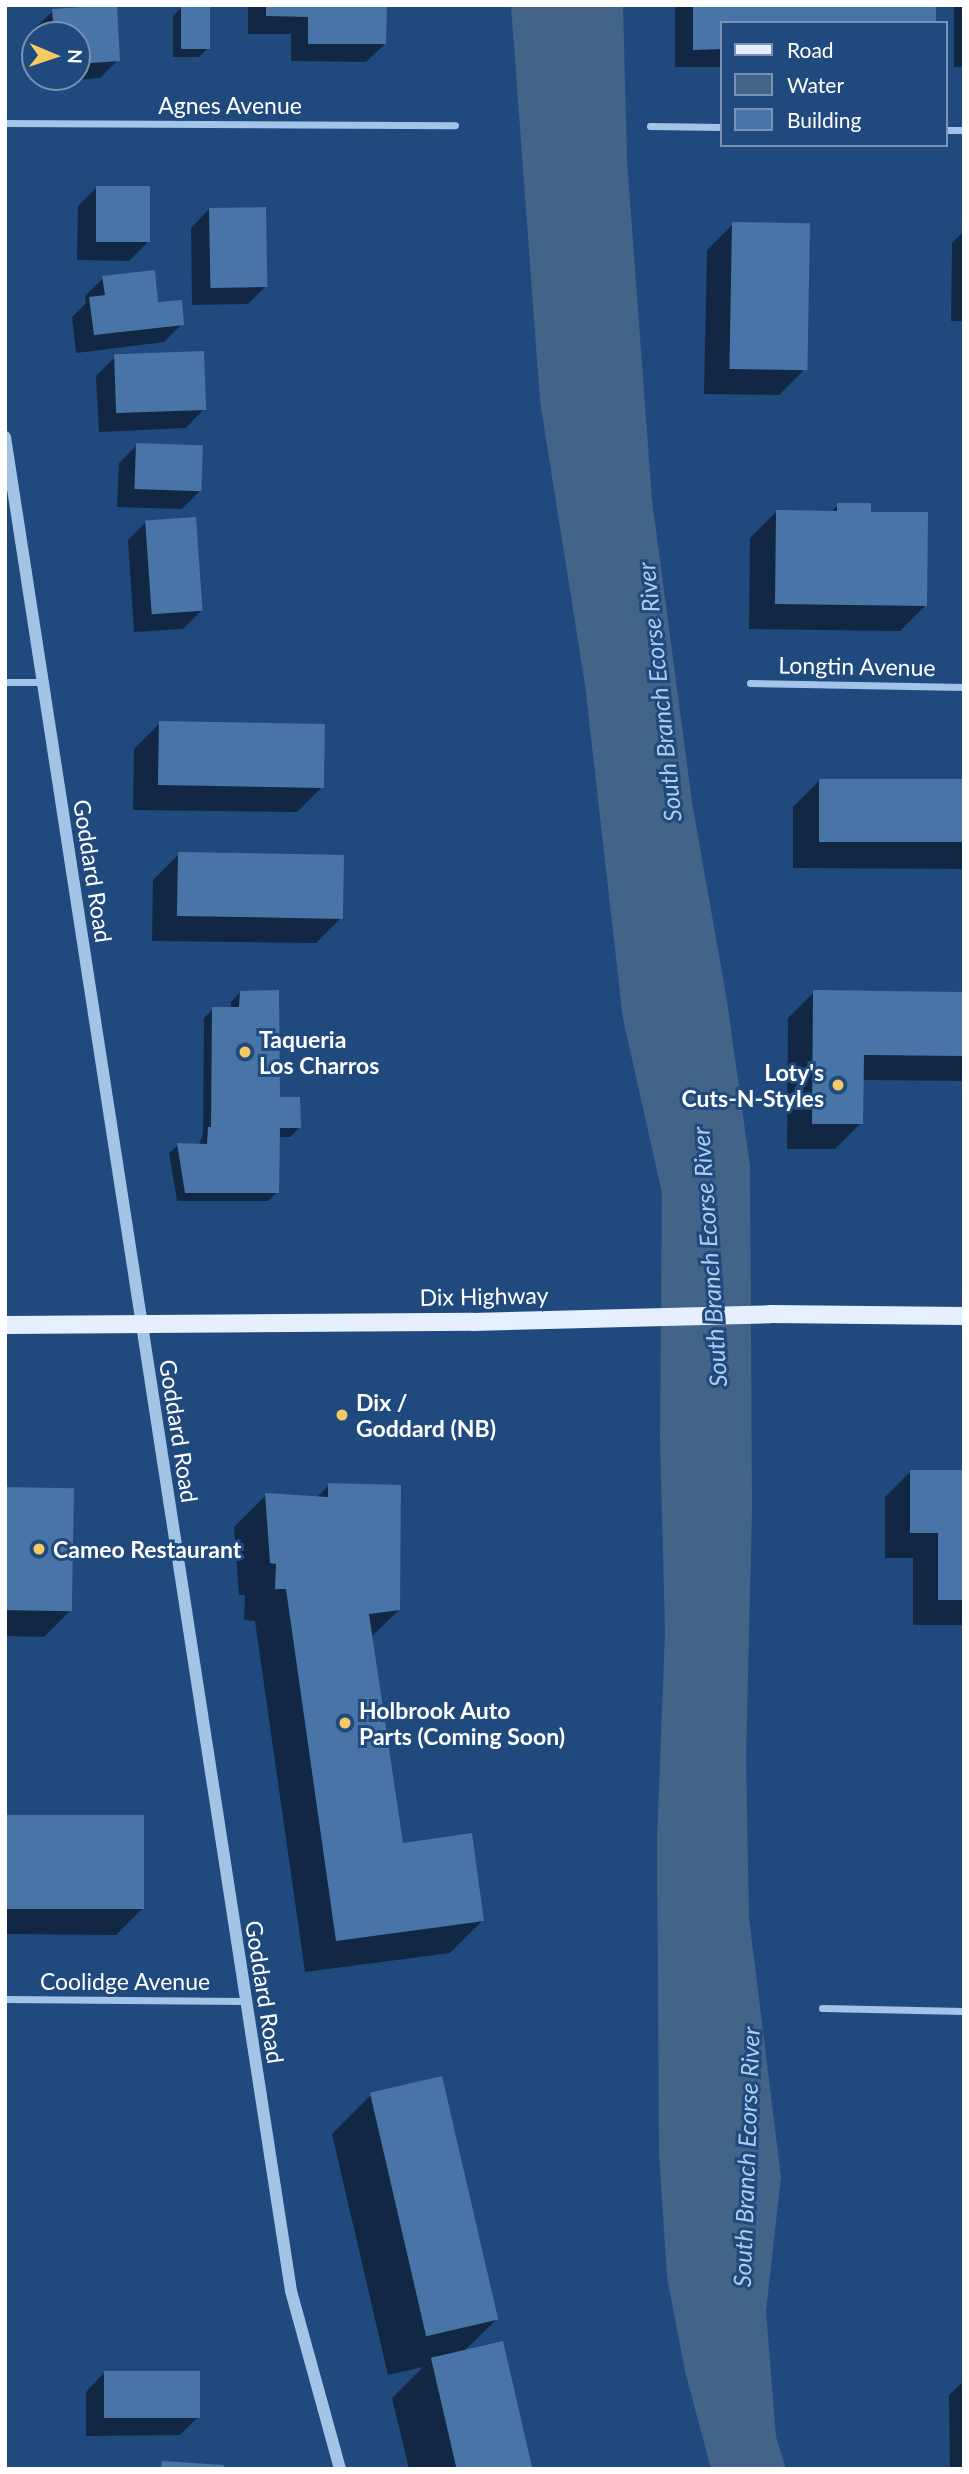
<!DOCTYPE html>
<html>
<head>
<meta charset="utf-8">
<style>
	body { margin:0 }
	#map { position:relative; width:969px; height:2474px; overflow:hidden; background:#204a7e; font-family:Lato,sans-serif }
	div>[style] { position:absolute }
	.water>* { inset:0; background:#436389 }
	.shadow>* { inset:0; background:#0007; transform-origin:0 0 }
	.building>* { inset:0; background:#4874a7; transform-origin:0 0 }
	.minor>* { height:7px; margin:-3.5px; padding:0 3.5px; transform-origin:3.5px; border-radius:3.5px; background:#a3c3e7 }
	.tertiary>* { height:12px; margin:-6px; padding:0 6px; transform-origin:6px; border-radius:6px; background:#a3c3e7 }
	.primary>* { height:18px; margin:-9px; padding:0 9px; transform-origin:9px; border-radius:9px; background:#e5effd }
	.dots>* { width:19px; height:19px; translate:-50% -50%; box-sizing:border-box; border:4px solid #204a7e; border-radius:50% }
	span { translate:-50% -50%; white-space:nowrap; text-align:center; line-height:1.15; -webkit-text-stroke:6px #204a7e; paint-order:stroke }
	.street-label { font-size:23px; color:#fff }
	.poi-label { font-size:23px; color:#fff; font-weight:700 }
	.left { translate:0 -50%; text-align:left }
	.right { translate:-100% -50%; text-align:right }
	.water-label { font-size:24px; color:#afcdef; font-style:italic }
	.frame { position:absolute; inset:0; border:7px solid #fff; pointer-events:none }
	.legend { position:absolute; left:720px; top:21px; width:228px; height:126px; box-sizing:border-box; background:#204a7e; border:2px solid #7992b2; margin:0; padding:9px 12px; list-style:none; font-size:21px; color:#fff }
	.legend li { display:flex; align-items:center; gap:14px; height:35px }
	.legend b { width:35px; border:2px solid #7992b2 }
	.north { position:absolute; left:21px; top:21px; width:70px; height:70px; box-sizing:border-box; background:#204a7e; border:2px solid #7992b2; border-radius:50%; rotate:92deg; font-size:19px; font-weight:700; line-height:28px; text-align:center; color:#fff }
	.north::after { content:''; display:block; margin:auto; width:24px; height:32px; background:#f5c964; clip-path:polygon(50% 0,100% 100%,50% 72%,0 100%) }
</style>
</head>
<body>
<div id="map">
	<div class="water">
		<i style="clip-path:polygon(511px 5px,623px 5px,627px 160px,652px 500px,692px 802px,727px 1001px,750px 1166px,752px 1509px,746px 1759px,749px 1918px,781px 2177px,766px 2311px,776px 2437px,786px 2469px,711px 2469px,685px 2371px,667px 2277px,659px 2154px,657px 1840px,665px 1631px,660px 1439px,662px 1193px,623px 1019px,585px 685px,540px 401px)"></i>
	</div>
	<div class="shadow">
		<i style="clip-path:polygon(248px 5px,385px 5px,385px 44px,366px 62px,291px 61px,291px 34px,248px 34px)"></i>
		<i style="clip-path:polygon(675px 5px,934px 5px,722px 23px,722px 67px,675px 67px)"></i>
		<i style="left:954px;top:5px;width:10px;height:62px"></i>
		<i style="clip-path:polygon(182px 7px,208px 48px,199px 57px,173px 57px,173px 16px)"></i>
		<i style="clip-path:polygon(53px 11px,118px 60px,100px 78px,38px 83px,38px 77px,77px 77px,77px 35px,35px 35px,35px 39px,34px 29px)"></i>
		<i style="clip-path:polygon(97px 187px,147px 243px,129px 261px,77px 260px,78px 206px)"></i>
		<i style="clip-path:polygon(209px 209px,266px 286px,248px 304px,192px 305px,191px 228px)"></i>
		<i style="clip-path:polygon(733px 224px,805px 369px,779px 395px,704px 394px,707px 250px)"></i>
		<i style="clip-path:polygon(964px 231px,964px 321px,951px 321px,952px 243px)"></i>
		<i style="clip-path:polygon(103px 278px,157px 304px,182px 324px,164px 342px,76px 353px,72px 317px,86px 303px,85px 296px)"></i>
		<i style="clip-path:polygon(114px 358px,204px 409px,186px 428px,99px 432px,96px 376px)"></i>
		<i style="clip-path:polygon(137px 445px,200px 491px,182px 509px,117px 507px,119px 463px)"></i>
		<i style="clip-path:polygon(838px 505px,869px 513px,926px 605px,900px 631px,749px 629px,750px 538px,776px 512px,830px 513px)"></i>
		<i style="clip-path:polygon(146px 522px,201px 611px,183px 629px,134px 632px,128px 540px)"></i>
		<i style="clip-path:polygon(160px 723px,323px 786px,297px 812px,133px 810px,134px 749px)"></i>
		<i style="clip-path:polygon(819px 781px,964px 781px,964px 869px,793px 868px,793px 807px)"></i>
		<i style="clip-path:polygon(179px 854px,342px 917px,316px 943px,152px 941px,153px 880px)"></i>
		<i style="clip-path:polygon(240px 992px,278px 1099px,299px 1128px,290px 1137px,278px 1137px,277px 1192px,268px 1201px,177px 1201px,169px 1153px,178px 1145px,199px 1145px,203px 1134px,204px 1018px,213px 1009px,231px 1008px,231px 1002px)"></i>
		<i style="clip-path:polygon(814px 992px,964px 994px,964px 1081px,862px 1080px,861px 1123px,835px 1149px,787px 1149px,788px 1018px)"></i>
		<i style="clip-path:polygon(911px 1471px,964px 1471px,964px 1625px,913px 1625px,913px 1558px,885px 1558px,885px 1497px)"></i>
		<i style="clip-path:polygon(329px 1485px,399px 1610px,371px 1637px,402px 1845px,482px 1921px,450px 1953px,305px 1972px,255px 1621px,244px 1620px,245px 1595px,239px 1595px,234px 1527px,266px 1495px,316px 1498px)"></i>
		<i style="clip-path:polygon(5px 1489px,70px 1611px,44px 1637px,5px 1636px)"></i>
		<i style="clip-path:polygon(5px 1817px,142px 1909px,116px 1935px,5px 1934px)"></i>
		<i style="clip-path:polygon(371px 2095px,496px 2320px,464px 2351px,531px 2469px,409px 2469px,392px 2398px,423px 2367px,388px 2375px,332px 2134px)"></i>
		<i style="clip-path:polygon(104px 2373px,198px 2417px,180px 2435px,86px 2436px,86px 2392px)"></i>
		<i style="clip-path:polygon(964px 2381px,964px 2469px,950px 2469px,949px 2395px)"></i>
	</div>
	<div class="building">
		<i style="clip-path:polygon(117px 5px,120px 61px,77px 64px,77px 35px,54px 35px,52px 9px)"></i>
		<i style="left:181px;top:5px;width:29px;height:44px"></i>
		<i style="clip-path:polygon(266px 5px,387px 5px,386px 44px,308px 44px,308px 17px,266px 16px)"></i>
		<i style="clip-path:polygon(693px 5px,936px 5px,936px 23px,722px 23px,722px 49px,693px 50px)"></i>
		<i style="left:96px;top:186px;width:54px;height:56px"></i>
		<i style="left:266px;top:207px;width:80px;height:57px;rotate:89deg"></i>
		<i style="left:732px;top:222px;width:78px;height:147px;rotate:1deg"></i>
		<i style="clip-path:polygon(155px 270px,158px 302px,182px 300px,184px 325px,94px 335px,89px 297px,105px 295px,102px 276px)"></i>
		<i style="left:204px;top:351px;width:59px;height:90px;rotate:88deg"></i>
		<i style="left:136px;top:443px;width:67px;height:46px;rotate:2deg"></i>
		<i style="clip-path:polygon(837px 503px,871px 503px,871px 512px,928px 512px,927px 606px,775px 604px,776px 510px,837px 511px)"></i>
		<i style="left:196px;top:517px;width:94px;height:51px;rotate:86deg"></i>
		<i style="left:159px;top:721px;width:166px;height:64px;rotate:1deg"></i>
		<i style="left:819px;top:779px;width:145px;height:63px"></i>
		<i style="left:178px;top:852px;width:166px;height:64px;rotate:1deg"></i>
		<i style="clip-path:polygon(279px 990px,280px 1097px,300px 1097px,301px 1128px,280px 1128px,279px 1193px,185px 1193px,177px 1143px,207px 1144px,208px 1127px,211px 1127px,212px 1007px,239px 1007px,240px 991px)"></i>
		<i style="clip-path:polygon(813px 990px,964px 992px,964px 1056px,864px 1055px,863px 1124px,812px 1124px)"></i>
		<i style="clip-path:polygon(910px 1470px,964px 1470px,964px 1600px,938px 1600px,938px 1533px,910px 1533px)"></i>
		<i style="clip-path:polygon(328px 1483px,401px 1485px,400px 1610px,369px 1614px,403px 1843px,472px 1833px,484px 1921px,336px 1941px,286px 1589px,275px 1589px,276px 1564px,270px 1563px,265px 1493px,328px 1497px)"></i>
		<i style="left:5px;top:1487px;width:69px;height:123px;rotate:1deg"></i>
		<i style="left:5px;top:1815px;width:139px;height:94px"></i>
		<i style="left:442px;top:2076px;width:250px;height:74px;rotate:77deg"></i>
		<i style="left:503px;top:2341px;width:131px;height:74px;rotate:77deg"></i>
		<i style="left:200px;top:2371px;width:47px;height:96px;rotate:90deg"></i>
		<i style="clip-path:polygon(162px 2461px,224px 2465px,224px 2469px,161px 2469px)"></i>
	</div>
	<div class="minor">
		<i style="left:5px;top:123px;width:450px;rotate:0.3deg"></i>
		<i style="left:650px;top:126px;width:72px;rotate:0.8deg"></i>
		<i style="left:946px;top:130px;width:18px"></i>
		<i style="left:5px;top:682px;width:37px"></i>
		<i style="left:750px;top:683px;width:214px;rotate:1.1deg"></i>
		<i style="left:5px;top:1999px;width:240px;rotate:0.5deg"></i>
		<i style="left:822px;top:2008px;width:142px;rotate:1.2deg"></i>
	</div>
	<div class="tertiary">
		<i style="left:5px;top:437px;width:1876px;rotate:81.23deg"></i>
		<i style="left:291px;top:2291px;width:185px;rotate:74.6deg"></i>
	</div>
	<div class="primary">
		<i style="left:5px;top:1325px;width:468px;rotate:-0.4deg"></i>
		<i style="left:473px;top:1322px;width:297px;rotate:-1.5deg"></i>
		<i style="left:770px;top:1314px;width:194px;rotate:0.6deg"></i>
	</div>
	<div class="dots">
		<i style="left:245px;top:1052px;background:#f5c964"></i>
		<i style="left:838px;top:1085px;background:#f5c964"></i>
		<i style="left:342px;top:1415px;background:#f5c964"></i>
		<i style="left:39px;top:1549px;background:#f5c964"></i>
		<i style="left:345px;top:1723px;background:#f5c964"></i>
	</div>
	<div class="street-label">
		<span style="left:230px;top:105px">Agnes Avenue</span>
		<span style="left:857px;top:666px;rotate:1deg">Longtin Avenue</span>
		<span style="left:93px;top:871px;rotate:81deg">Goddard Road</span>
		<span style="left:484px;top:1296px;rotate:-1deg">Dix Highway</span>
		<span style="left:179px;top:1431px;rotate:81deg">Goddard Road</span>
		<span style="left:125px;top:1981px">Coolidge Avenue</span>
		<span style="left:265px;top:1992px;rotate:81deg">Goddard Road</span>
	</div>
	<div class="poi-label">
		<span class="left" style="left:259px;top:1052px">Taqueria<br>Los Charros</span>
		<span class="right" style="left:824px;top:1085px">Loty's<br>Cuts-N-Styles</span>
		<span class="left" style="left:356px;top:1415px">Dix /<br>Goddard (NB)</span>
		<span class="left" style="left:53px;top:1549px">Cameo Restaurant</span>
		<span class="left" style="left:359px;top:1723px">Holbrook Auto<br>Parts (Coming Soon)</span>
	</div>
	<div class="water-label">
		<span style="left:659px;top:692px;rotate:-96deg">South Branch Ecorse River</span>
		<span style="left:709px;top:1257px;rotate:-94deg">South Branch Ecorse River</span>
		<span style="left:746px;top:2157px;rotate:-88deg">South Branch Ecorse River</span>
	</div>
	<div class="frame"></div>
	<ul class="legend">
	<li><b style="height:9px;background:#e5effd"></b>Road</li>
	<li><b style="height:19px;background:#436389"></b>Water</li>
	<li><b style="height:19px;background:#4874a7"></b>Building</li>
	</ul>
	<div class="north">N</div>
</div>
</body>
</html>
